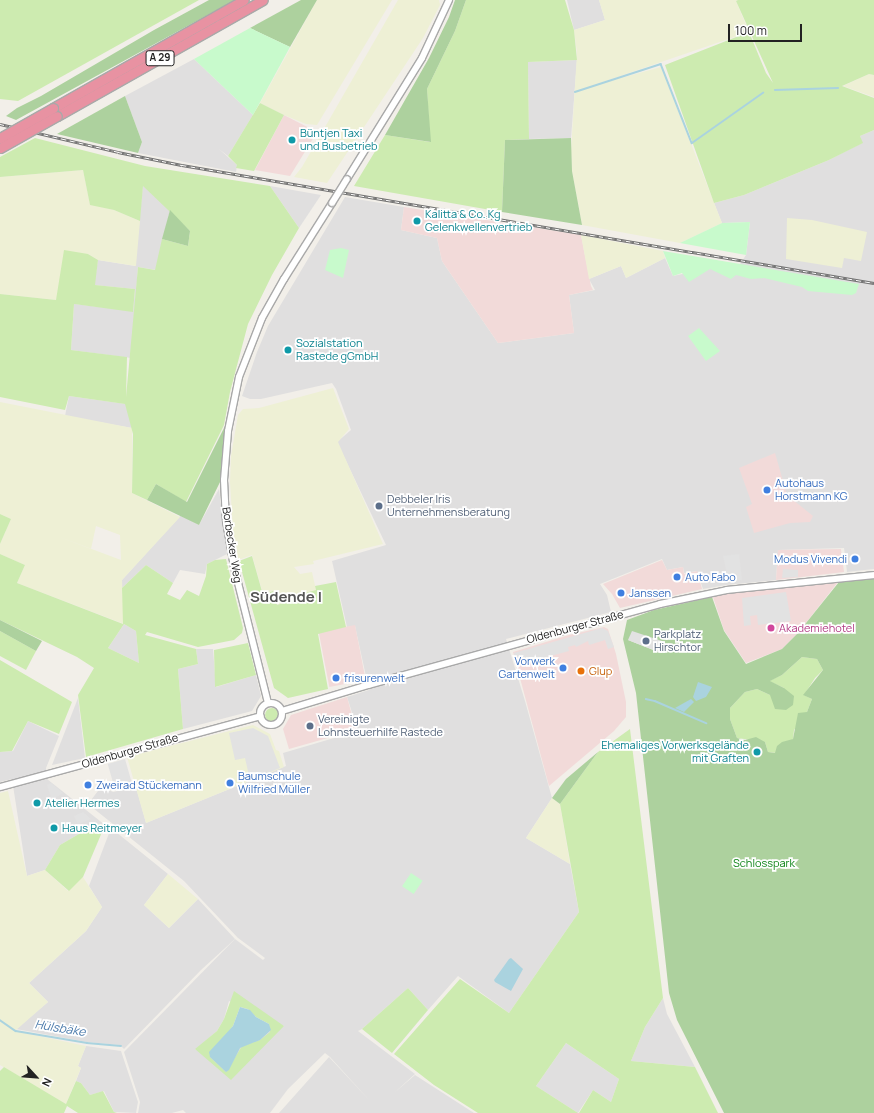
<!DOCTYPE html>
<html>
<head>
<meta charset="utf-8">
<style>
	body { margin:0 }
	#map { position:relative; width:874px; height:1113px; overflow:hidden; background:#f2efe9; font-family:Manrope,sans-serif }
	div>[style] { position:absolute }
	.residential>* { inset:0; background:#e0dfdf }
	.commercial>* { inset:0; background:#f2dad9; transform-origin:0 0 }
	.farmland>* { inset:0; background:#eef0d5 }
	.grass>* { inset:0; background:#cdebb0 }
	.round { border-radius:50% }
	.forest>* { inset:0; background:#add19e }
	.park>* { inset:0; background:#c8facc; transform-origin:0 0 }
	.parking>* { inset:0; background:#e2e2e2; transform-origin:0 0 }
	.water>* { inset:0; background:#aad3df }
	.stream>* { height:1.5px; margin:-0.75px; padding:0 0.75px; transform-origin:0.75px; border-radius:0.75px; background:#aad3df }
	.roads { filter:drop-shadow(1px 0 #a9a9a9) drop-shadow(-1px 0 #a9a9a9) drop-shadow(0 1px #a9a9a9) drop-shadow(0 -1px #a9a9a9) }
	.tertiary>* { height:6px; margin:-3px; padding:0 3px; transform-origin:3px; border-radius:3px; background:#fff }
	.tertiary>.ring { margin:-3px; padding:0; box-sizing:content-box; background:none; border:6px solid #fff; border-radius:50% }
	.motorway>* { height:9px; margin:-4.5px; padding:0 4.5px; transform-origin:4.5px; border-radius:4.5px; background:#e892a2 }
	.rail>* { height:3px; margin-top:-1.5px; transform-origin:0; background:repeating-linear-gradient(90deg,#fff 0 4.5px,#707070 0 9px); box-sizing:border-box; border-block:1px solid #707070 }
	.bridges { filter:drop-shadow(1px 0 #a9a9a9) drop-shadow(-1px 0 #a9a9a9) drop-shadow(0 1px #a9a9a9) drop-shadow(0 -1px #a9a9a9) }
	.tertiary-bridge>* { height:6px; margin:-3px; padding:0 3px; transform-origin:3px; border-radius:3px; background:#fff }
	.motorway-bridge>* { height:9px; margin:-4.5px; padding:0 4.5px; transform-origin:4.5px; border-radius:4.5px; background:#e892a2 }
	.dots>* { width:11px; height:11px; translate:-50% -50%; box-sizing:border-box; border:2px solid #fff; border-radius:50% }
	span { translate:-50% -50%; white-space:nowrap; text-align:center; line-height:1.15; -webkit-text-stroke:3.5px #fff; paint-order:stroke }
	.shield-label span { padding:1px 3px; background:#fff; border:1px solid; border-radius:3px; -webkit-text-stroke-width:0 }
	.shield-label { font-size:10px; color:#222; font-weight:700 }
	.culture-label { font-size:11px; color:#0d838f }
	.left { translate:0 -50%; text-align:left }
	.right { translate:-100% -50%; text-align:right }
	.shop-label { font-size:11px; color:#366cbe }
	.service-label { font-size:11px; color:#4e5e75 }
	.street-label { font-size:11px; color:#222 }
	.hotel-label { font-size:11px; color:#b23c85 }
	.food-label { font-size:11px; color:#c56008 }
	.park-label { font-size:11px; color:#0c8416 }
	.water-label { font-size:12px; color:#4a7aab; font-style:italic }
	.district-label { font-size:15px; color:#555; font-weight:700 }
	.north { position:absolute; left:16px; top:1057px; width:40px; height:40px; -webkit-text-stroke:3px #fff; paint-order:stroke; rotate:116deg; font-size:11px; font-weight:700; line-height:16px; text-align:center; color:#222 }
	.north::after { content:''; display:block; margin:auto; width:14px; height:18px; background:#222; clip-path:polygon(50% 0,100% 100%,50% 72%,0 100%) }
	.scale { position:absolute; left:728px; top:24px; width:74px; height:18px; box-sizing:border-box; border:2px solid #222; border-top:0; padding-left:5px; font-size:12px; line-height:14px; white-space:nowrap; color:#222; -webkit-text-stroke:3px #fff; paint-order:stroke }
</style>
</head>
<body>
<div id="map">
	<div class="residential">
		<i style="clip-path:polygon(567px 0,599px 0,605px 20px,574px 30px)"></i>
		<i style="clip-path:polygon(194px 59px,253px 115px,228px 156px,219px 149px,237px 165px,236px 172px,138px 153px,142px 142px,125px 96px)"></i>
		<i style="clip-path:polygon(577px 60px,571px 138px,529px 139px,528px 62px)"></i>
		<i style="clip-path:polygon(evenodd,874px 130px,874px 569px,847px 572px,844px 548px,778px 550px,776px 580px,726px 585px,703px 589px,697px 571px,684px 573px,683px 567px,667px 570px,662px 559px,600px 584px,607px 595px,611px 612px,506px 639px,525px 701px,552px 798px,526px 838px,570px 864px,579px 912px,509px 1013px,458px 976px,428px 1010px,408px 988px,362px 1029px,358px 1031px,415px 1074px,394px 1093px,415px 1075px,474px 1113px,279px 1113px,329px 1057px,370px 1101px,330px 1057px,325px 1053px,288px 1089px,270px 1113px,186px 1113px,183px 1110px,172px 1113px,138px 1113px,140px 1102px,124px 1052px,235px 939px,263px 960px,265px 958px,238px 938px,184px 881px,88px 804px,98px 791px,105px 788px,113px 792px,136px 787px,146px 823px,286px 766px,283px 753px,358px 731px,347px 697px,369px 690px,355px 626px,347px 627px,332px 561px,386px 545px,337px 442px,351px 430px,336px 389px,332px 383px,261px 399px,250px 399px,242px 396px,257px 352px,268px 326px,345px 197px,404px 207px,401px 230px,437px 238px,442px 261px,446px 267px,498px 343px,574px 333px,569px 295px,595px 290px,589px 279px,621px 266px,626px 278px,665px 258px,673px 276px,710px 268px,731px 278px,746px 255px,750px 222px,722px 223px,714px 203px,744px 195px,829px 160px,862px 143px,860px 136px,874px 130px,229px 1001px,284px 1026px,195px 1050px,217px 1031px,224px 1019px,229px 1001px)"></i>
		<i style="clip-path:polygon(143px 185px,170px 210px,156px 270px,138px 267px,131px 358px,71px 350px,74px 304px,133px 311px,135px 289px,94px 285px,98px 260px,135px 266px)"></i>
		<i style="clip-path:polygon(270px 186px,321px 195px,299px 228px)"></i>
		<i style="clip-path:polygon(69px 396px,126px 404px,132px 428px,65px 416px)"></i>
		<i style="clip-path:polygon(219px 489px,227px 554px,207px 564px,205px 574px,180px 570px,173px 583px,146px 565px,122px 588px,122px 580px,181px 515px,199px 525px)"></i>
		<i style="clip-path:polygon(124px 624px,136px 631px,139px 663px,108px 648px)"></i>
		<i style="clip-path:polygon(196px 649px,213px 649px,216px 687px,256px 675px,261px 696px,252px 711px,183px 729px,178px 669px,198px 664px)"></i>
		<i style="clip-path:polygon(78px 698px,85px 758px,52px 765px)"></i>
		<i style="clip-path:polygon(28px 721px,59px 736px,46px 768px,47px 779px,105px 825px,96px 824px,60px 845px,45px 870px,27px 876px,12px 779px,0 782px,0 752px,13px 751px)"></i>
		<i style="clip-path:polygon(111px 828px,168px 874px,144px 905px,169px 928px,198px 899px,235px 939px,201px 970px,124px 1049px,120px 1045px,87px 1042px,16px 1029px,48px 1002px,29px 983px,86px 931px,102px 907px,89px 886px)"></i>
		<i style="clip-path:polygon(663px 998px,667px 1014px,695px 1067px,631px 1061px,645px 1027px)"></i>
		<i style="clip-path:polygon(566px 1043px,619px 1079px,611px 1102px,593px 1090px,578px 1113px,536px 1086px)"></i>
		<i style="clip-path:polygon(86px 1046px,121px 1051px,138px 1102px,136px 1113px,114px 1112px,104px 1091px,90px 1095px,81px 1083px,76px 1081px,81px 1068px,78px 1066px)"></i>
	</div>
	<div class="commercial">
		<i style="clip-path:polygon(284px 115px,317px 132px,290px 176px,255px 170px)"></i>
		<i style="clip-path:polygon(404px 207px,581px 235px,591px 286px,593px 290px,569px 295px,574px 333px,498px 343px,446px 267px,442px 261px,437px 238px,401px 230px)"></i>
		<i style="clip-path:polygon(775px 453px,787px 495px,813px 516px,810px 522px,790px 523px,754px 533px,746px 507px,752px 504px,739px 468px)"></i>
		<i style="clip-path:polygon(841px 549px,844px 572px,776px 580px,778px 550px)"></i>
		<i style="clip-path:polygon(662px 560px,667px 570px,683px 567px,684px 574px,697px 571px,702px 589px,620px 608px,612px 594px,603px 584px)"></i>
		<i style="clip-path:polygon(838px 582px,798px 633px,782px 649px,746px 663px,724px 630px,712px 594px,728px 591px)"></i>
		<i style="left:355px;top:625px;width:56px;height:37px;rotate:79deg"></i>
		<i style="clip-path:polygon(604px 627px,608px 629px,616px 654px,626px 702px,626px 717px,614px 731px,549px 786px,513px 652px,569px 635px)"></i>
		<i style="clip-path:polygon(347px 697px,356px 730px,289px 749px,283px 729px,291px 715px)"></i>
	</div>
	<div class="farmland">
		<i style="clip-path:polygon(317px 0,392px 0,317px 125px,306px 124px,284px 115px,260px 103px)"></i>
		<i style="clip-path:polygon(398px 0,439px 0,440px 5px,423px 38px,327px 183px,294px 177px,302px 167px)"></i>
		<i style="clip-path:polygon(599px 0,738px 0,736px 1px,749px 32px,588px 87px,661px 67px,722px 223px,680px 243px,582px 225px,572px 171px,571px 151px,577px 53px,574px 30px,605px 20px)"></i>
		<i style="clip-path:polygon(869px 74px,874px 75px,874px 97px,843px 86px)"></i>
		<i style="clip-path:polygon(83px 170px,90px 204px,114px 210px,140px 221px,136px 266px,98px 260px,88px 254px,56px 300px,0 294px,0 177px)"></i>
		<i style="clip-path:polygon(787px 218px,812px 220px,867px 232px,861px 261px,844px 258px,842px 268px,786px 259px)"></i>
		<i style="clip-path:polygon(581px 235px,663px 251px,665px 258px,626px 278px,621px 266px,589px 279px)"></i>
		<i style="clip-path:polygon(333px 388px,349px 429px,338px 442px,383px 544px,313px 561px,314px 564px,294px 567px,300px 574px,312px 572px,316px 590px,306px 600px,297px 602px,296px 599px,277px 605px,273px 591px,263px 594px,252px 555px,238px 560px,233px 532px,230px 482px,231px 456px,238px 415px,243px 409px,259px 408px)"></i>
		<i style="clip-path:polygon(evenodd,0 402px,132px 428px,132px 493px,180px 517px,122px 580px,124px 624px,17px 583px,25px 565px,0 554px,0 544px,11px 519px,0 514px,0 402px,96px 526px,120px 535px,121px 560px,57px 536px,91px 549px,96px 526px)"></i>
		<i style="clip-path:polygon(253px 725px,270px 734px,276px 750px,279px 751px,284px 767px,146px 823px,127px 757px)"></i>
		<i style="clip-path:polygon(8px 791px,27px 876px,45px 870px,68px 891px,83px 877px,102px 907px,86px 931px,29px 983px,48px 1002px,15px 1031px,86px 1046px,78px 1066px,81px 1068px,66px 1104px,0 1065px,0 793px)"></i>
		<i style="clip-path:polygon(552px 798px,560px 804px,570px 864px,526px 838px)"></i>
		<i style="clip-path:polygon(168px 874px,198px 899px,169px 928px,144px 905px)"></i>
	</div>
	<div class="grass">
		<i style="clip-path:polygon(0 0,199px 0,18px 101px,0 99px)"></i>
		<i style="clip-path:polygon(466px 0,565px 0,574px 30px,577px 60px,528px 62px,529px 139px,505px 140px,502px 212px,354px 186px,385px 135px,430px 142px,427px 89px,455px 31px)"></i>
		<i style="clip-path:polygon(738px 0,874px 0,874px 75px,869px 74px,842px 86px,874px 98px,874px 130px,860px 136px,863px 143px,829px 160px,744px 195px,714px 203px,665px 65px,749px 32px,766px 73px,773px 83px,736px 1px)"></i>
		<i style="clip-path:polygon(260px 103px,284px 115px,254px 171px,236px 168px,237px 165px,228px 156px)"></i>
		<i style="clip-path:polygon(35px 138px,145px 166px,270px 186px,299px 228px,272px 275px,248px 324px,230px 392px,224px 425px,186px 502px,156px 484px,147px 500px,132px 493px,133px 434px,125px 404px,69px 396px,65px 410px,0 397px,0 294px,56px 300px,64px 250px,88px 254px,98px 260px,95px 285px,135px 289px,133px 312px,74px 304px,71px 350px,127px 357px,126px 397px,138px 267px,155px 270px,162px 239px,188px 246px,190px 231px,143px 186px,140px 221px,114px 210px,90px 205px,83px 170px,0 177px,0 157px)"></i>
		<i style="clip-path:polygon(0 514px,11px 519px,0 544px)"></i>
		<i style="clip-path:polygon(evenodd,0 554px,25px 565px,17px 583px,123px 624px,122px 588px,146px 565px,173px 583px,167px 594px,180px 600px,187px 590px,199px 596px,206px 576px,207px 564px,215px 560px,226px 559px,243px 628px,242px 633px,234px 640px,198px 647px,147px 632px,145px 635px,196px 649px,198px 664px,178px 669px,183px 729px,86px 757px,78px 695px,94px 668px,77px 657px,0 620px,0 554px,124px 624px,136px 631px,139px 663px,108px 648px,124px 624px)"></i>
		<i style="clip-path:polygon(252px 556px,263px 595px,273px 591px,277px 605px,296px 599px,297px 602px,306px 600px,305px 593px,316px 590px,315px 586px,336px 582px,346px 627px,318px 634px,328px 689px,288px 698px,274px 688px,239px 561px)"></i>
		<i style="clip-path:polygon(0 631px,36px 651px,26px 670px,0 656px)"></i>
		<i style="clip-path:polygon(248px 643px,256px 675px,215px 687px,214px 650px)"></i>
		<i style="clip-path:polygon(802px 657px,817px 659px,823px 670px,815px 678px,804px 695px,812px 699px,807px 712px,794px 730px,793px 739px,776px 753px,768px 752px,765px 742px,737px 738px,730px 719px,730px 708px,745px 692px,757px 689px,770px 695px,784px 688px,769px 681px,782px 675px)"></i>
		<i style="clip-path:polygon(0 660px,72px 702px,59px 734px,28px 721px,12px 751px,0 752px)"></i>
		<i class="round" style="left:265px;top:708px;width:14px;height:14px"></i>
		<i style="clip-path:polygon(630px 729px,663px 998px,645px 1027px,631px 1061px,695px 1067px,718px 1113px,579px 1113px,593px 1090px,611px 1102px,619px 1079px,566px 1043px,536px 1086px,578px 1113px,478px 1113px,434px 1085px,394px 1054px,460px 979px,509px 1013px,579px 912px,560px 804px,598px 752px)"></i>
		<i style="clip-path:polygon(96px 824px,105px 825px,83px 877px,69px 891px,45px 870px,60px 845px)"></i>
		<i style="clip-path:polygon(408px 988px,428px 1010px,392px 1053px,362px 1029px)"></i>
		<i style="clip-path:polygon(evenodd,234px 991px,284px 1026px,231px 1080px,195px 1049px,217px 1031px,224px 1019px,234px 991px,240px 1007px,248px 1009px,256px 1017px,269px 1024px,270px 1032px,260px 1040px,242px 1046px,226px 1072px,210px 1057px,233px 1026px,240px 1007px)"></i>
		<i style="clip-path:polygon(4px 1067px,66px 1104px,76px 1081px,81px 1083px,90px 1095px,103px 1091px,114px 1112px,117px 1113px,78px 1113px,67px 1106px,64px 1113px,0 1113px,0 1071px)"></i>
	</div>
	<div class="forest">
		<i style="clip-path:polygon(209px 0,235px 0,16px 120px,6px 116px,17px 108px,41px 96px,154px 30px)"></i>
		<i style="clip-path:polygon(301px 0,317px 0,290px 47px,250px 28px)"></i>
		<i style="clip-path:polygon(455px 0,466px 0,455px 31px,427px 89px,431px 142px,385px 135px,429px 58px,449px 17px)"></i>
		<i style="clip-path:polygon(125px 96px,142px 142px,138px 153px,57px 134px)"></i>
		<i style="clip-path:polygon(571px 138px,572px 171px,582px 225px,502px 212px,505px 140px)"></i>
		<i style="clip-path:polygon(170px 210px,190px 231px,188px 246px,162px 239px)"></i>
		<i style="clip-path:polygon(225px 426px,221px 480px,199px 525px,147px 500px,156px 484px,187px 502px)"></i>
		<i style="clip-path:polygon(evenodd,874px 578px,874px 1113px,724px 1113px,677px 1020px,669px 993px,636px 693px,623px 639px,627px 620px,654px 610px,712px 597px,724px 631px,746px 664px,782px 649px,798px 633px,839px 582px,874px 578px,628px 640px,665px 643px,661px 653px,628px 640px,874px 578px,802px 657px,817px 659px,823px 670px,803px 695px,812px 699px,807px 712px,798px 713px,793px 739px,782px 742px,777px 746px,775px 753px,768px 752px,765px 742px,756px 737px,745px 740px,737px 738px,730px 719px,730px 708px,745px 692px,757px 689px,770px 695px,775px 709px,786px 710px,793px 705px,794px 696px,784px 688px,770px 681px,782px 675px,802px 657px)"></i>
		<i style="clip-path:polygon(0 620px,42px 641px,36px 651px,0 631px)"></i>
		<i style="clip-path:polygon(598px 752px,560px 804px,552px 798px,566px 779px)"></i>
	</div>
	<div class="park">
		<i style="clip-path:polygon(250px 28px,290px 47px,253px 115px,194px 59px)"></i>
		<i style="clip-path:polygon(750px 222px,746px 255px,680px 243px,722px 223px)"></i>
		<i style="clip-path:polygon(341px 248px,349px 250px,343px 278px,325px 270px,330px 250px)"></i>
		<i style="clip-path:polygon(663px 251px,859px 284px,856px 293px,852px 295px,808px 291px,802px 287px,764px 278px,751px 279px,736px 275px,731px 279px,710px 269px,689px 282px,682px 273px,673px 276px)"></i>
		<i style="clip-path:polygon(699px 328px,720px 351px,706px 361px,688px 336px)"></i>
		<i style="left:411px;top:873px;width:14px;height:16px;rotate:34deg"></i>
	</div>
	<div class="parking">
		<i style="clip-path:polygon(739px 554px,742px 580px,729px 582px,723px 556px)"></i>
		<i style="clip-path:polygon(783px 569px,798px 570px,798px 577px,782px 578px)"></i>
		<i style="clip-path:polygon(786px 592px,791px 621px,758px 625px,757px 615px,750px 616px,751px 625px,744px 626px,742px 598px)"></i>
		<i style="clip-path:polygon(602px 628px,608px 631px,614px 647px,608px 649px,605px 640px,589px 645px,588px 641px,576px 647px,575px 645px,568px 647px,569px 651px,517px 665px,514px 653px)"></i>
		<i style="clip-path:polygon(632px 631px,665px 642px,661px 653px,628px 640px)"></i>
		<i style="clip-path:polygon(253px 728px,268px 736px,280px 768px,250px 780px,245px 758px,235px 760px,229px 733px)"></i>
		<i style="left:125px;top:759px;width:26px;height:18px;rotate:74deg"></i>
		<i style="clip-path:polygon(51px 783px,63px 793px,52px 800px,47px 785px)"></i>
		<i style="clip-path:polygon(83px 812px,91px 819px,78px 824px,74px 816px)"></i>
	</div>
	<div class="water">
		<i style="clip-path:polygon(698px 682px,712px 687px,706px 697px,696px 701px,693px 697px)"></i>
		<i style="clip-path:polygon(691px 699px,694px 702px,684px 712px,675px 708px)"></i>
		<i style="clip-path:polygon(511px 958px,523px 969px,511px 991px,495px 982px,494px 980px,509px 959px)"></i>
		<i style="clip-path:polygon(240px 1007px,250px 1010px,256px 1017px,269px 1024px,271px 1030px,260px 1040px,240px 1048px,229px 1070px,226px 1072px,210px 1057px,209px 1052px,233px 1026px)"></i>
	</div>
	<div class="stream">
		<i style="left:775px;top:90px;width:63px;rotate:-1.8deg"></i>
		<i style="left:575px;top:92px;width:90px;rotate:-18deg"></i>
		<i style="left:661px;top:64px;width:85px;rotate:68.6deg"></i>
		<i style="left:692px;top:143px;width:87px;rotate:-35.2deg"></i>
		<i style="left:646px;top:699px;width:9px;rotate:13deg"></i>
		<i style="left:655px;top:701px;width:56px;rotate:23.3deg"></i>
		<i style="left:0;top:1020px;width:19px;rotate:35deg"></i>
		<i style="left:16px;top:1031px;width:72px;rotate:9.6deg"></i>
		<i style="left:87px;top:1043px;width:34px;rotate:5deg"></i>
	</div>
	<div class="roads">
		<div class="tertiary">
			<i style="left:347px;top:179px;width:142px;rotate:-58.2deg"></i>
			<i style="left:422px;top:58px;width:64px;rotate:-65deg"></i>
			<i style="left:268px;top:703px;width:140px;rotate:-104deg"></i>
			<i style="left:234px;top:567px;width:47px;rotate:-99.9deg"></i>
			<i style="left:226px;top:521px;width:41px;rotate:-92.8deg"></i>
			<i style="left:224px;top:480px;width:49px;rotate:-85.3deg"></i>
			<i style="left:228px;top:431px;width:55px;rotate:-78.5deg"></i>
			<i style="left:239px;top:377px;width:63px;rotate:-68.7deg"></i>
			<i style="left:262px;top:318px;width:45px;rotate:-60.6deg"></i>
			<i style="left:284px;top:279px;width:90px;rotate:-57.7deg"></i>
			<i class="ring" style="left:260px;top:703px;width:16px;height:16px"></i>
			<i style="left:282px;top:711px;width:90px;rotate:-16.8deg"></i>
			<i style="left:368px;top:685px;width:303px;rotate:-15.5deg"></i>
			<i style="left:660px;top:604px;width:68px;rotate:-11.8deg"></i>
			<i style="left:727px;top:590px;width:148px;rotate:-5.8deg"></i>
			<i style="left:0;top:787px;width:270px;rotate:-15.2deg"></i>
		</div>
		<div class="motorway">
			<i style="left:53px;top:108px;width:219px;rotate:-29.5deg"></i>
			<i style="left:57px;top:116px;width:236px;rotate:-29.4deg"></i>
		</div>
	</div>
	<div class="rail">
		<i style="left:0;top:124px;width:121px;rotate:13.3deg"></i>
		<i style="left:118px;top:152px;width:65px;rotate:11.5deg"></i>
		<i style="left:182px;top:165px;width:702px;rotate:9.68deg"></i>
	</div>
	<div class="bridges">
		<div class="tertiary-bridge">
			<i style="left:332px;top:203px;width:28px;rotate:-58deg"></i>
		</div>
		<div class="motorway-bridge">
			<i style="left:0;top:138px;width:61px;rotate:-29.5deg"></i>
			<i style="left:0;top:148px;width:65px;rotate:-29.3deg"></i>
		</div>
	</div>
	<div class="dots">
		<i style="left:292px;top:140px;background:#0f9aa8"></i>
		<i style="left:417px;top:221px;background:#0f9aa8"></i>
		<i style="left:288px;top:350px;background:#0f9aa8"></i>
		<i style="left:767px;top:490px;background:#3f7fe0"></i>
		<i style="left:379px;top:506px;background:#5c6f8a"></i>
		<i style="left:855px;top:559px;background:#3f7fe0"></i>
		<i style="left:677px;top:577px;background:#3f7fe0"></i>
		<i style="left:621px;top:593px;background:#3f7fe0"></i>
		<i style="left:771px;top:628px;background:#d1479c"></i>
		<i style="left:646px;top:641px;background:#5c6f8a"></i>
		<i style="left:563px;top:668px;background:#3f7fe0"></i>
		<i style="left:581px;top:671px;background:#e8710a"></i>
		<i style="left:336px;top:678px;background:#3f7fe0"></i>
		<i style="left:310px;top:726px;background:#5c6f8a"></i>
		<i style="left:757px;top:752px;background:#0f9aa8"></i>
		<i style="left:230px;top:783px;background:#3f7fe0"></i>
		<i style="left:88px;top:785px;background:#3f7fe0"></i>
		<i style="left:37px;top:803px;background:#0f9aa8"></i>
		<i style="left:54px;top:828px;background:#0f9aa8"></i>
	</div>
	<div class="shield-label">
		<span style="left:160px;top:58px">A 29</span>
	</div>
	<div class="culture-label">
		<span class="left" style="left:300px;top:140px">Büntjen Taxi<br>und Busbetrieb</span>
		<span class="left" style="left:425px;top:221px">Kalitta &amp; Co. Kg<br>Gelenkwellenvertrieb</span>
		<span class="left" style="left:296px;top:350px">Sozialstation<br>Rastede gGmbH</span>
		<span class="right" style="left:749px;top:752px">Ehemaliges Vorwerksgelände<br>mit Graften</span>
		<span class="left" style="left:45px;top:803px">Atelier Hermes</span>
		<span class="left" style="left:62px;top:828px">Haus Reitmeyer</span>
	</div>
	<div class="shop-label">
		<span class="left" style="left:775px;top:490px">Autohaus<br>Horstmann KG</span>
		<span class="right" style="left:847px;top:559px">Modus Vivendi</span>
		<span class="left" style="left:685px;top:577px">Auto Fabo</span>
		<span class="left" style="left:629px;top:593px">Janssen</span>
		<span class="right" style="left:555px;top:668px">Vorwerk<br>Gartenwelt</span>
		<span class="left" style="left:344px;top:678px">frisurenwelt</span>
		<span class="left" style="left:238px;top:783px">Baumschule<br>Wilfried Müller</span>
		<span class="left" style="left:96px;top:785px">Zweirad Stückemann</span>
	</div>
	<div class="service-label">
		<span class="left" style="left:387px;top:506px">Debbeler Iris<br>Unternehmensberatung</span>
		<span class="left" style="left:654px;top:641px">Parkplatz<br>Hirschtor</span>
		<span class="left" style="left:318px;top:726px">Vereinigte<br>Lohnsteuerhilfe Rastede</span>
	</div>
	<div class="street-label">
		<span style="left:232px;top:545px;rotate:81deg">Borbecker Weg</span>
		<span style="left:575px;top:627px;rotate:-15deg">Oldenburger Straße</span>
		<span style="left:130px;top:751px;rotate:-16deg">Oldenburger Straße</span>
	</div>
	<div class="hotel-label">
		<span class="left" style="left:779px;top:628px">Akademiehotel</span>
	</div>
	<div class="food-label">
		<span class="left" style="left:589px;top:671px">Glup</span>
	</div>
	<div class="park-label">
		<span style="left:764px;top:863px">Schlosspark</span>
	</div>
	<div class="water-label">
		<span style="left:60px;top:1028px;rotate:9deg">Hülsbäke</span>
	</div>
	<div class="district-label">
		<span style="left:286px;top:597px">Südende I</span>
	</div>
	<div class="north">N</div>
	<div class="scale">100 m</div>
</div>
</body>
</html>
